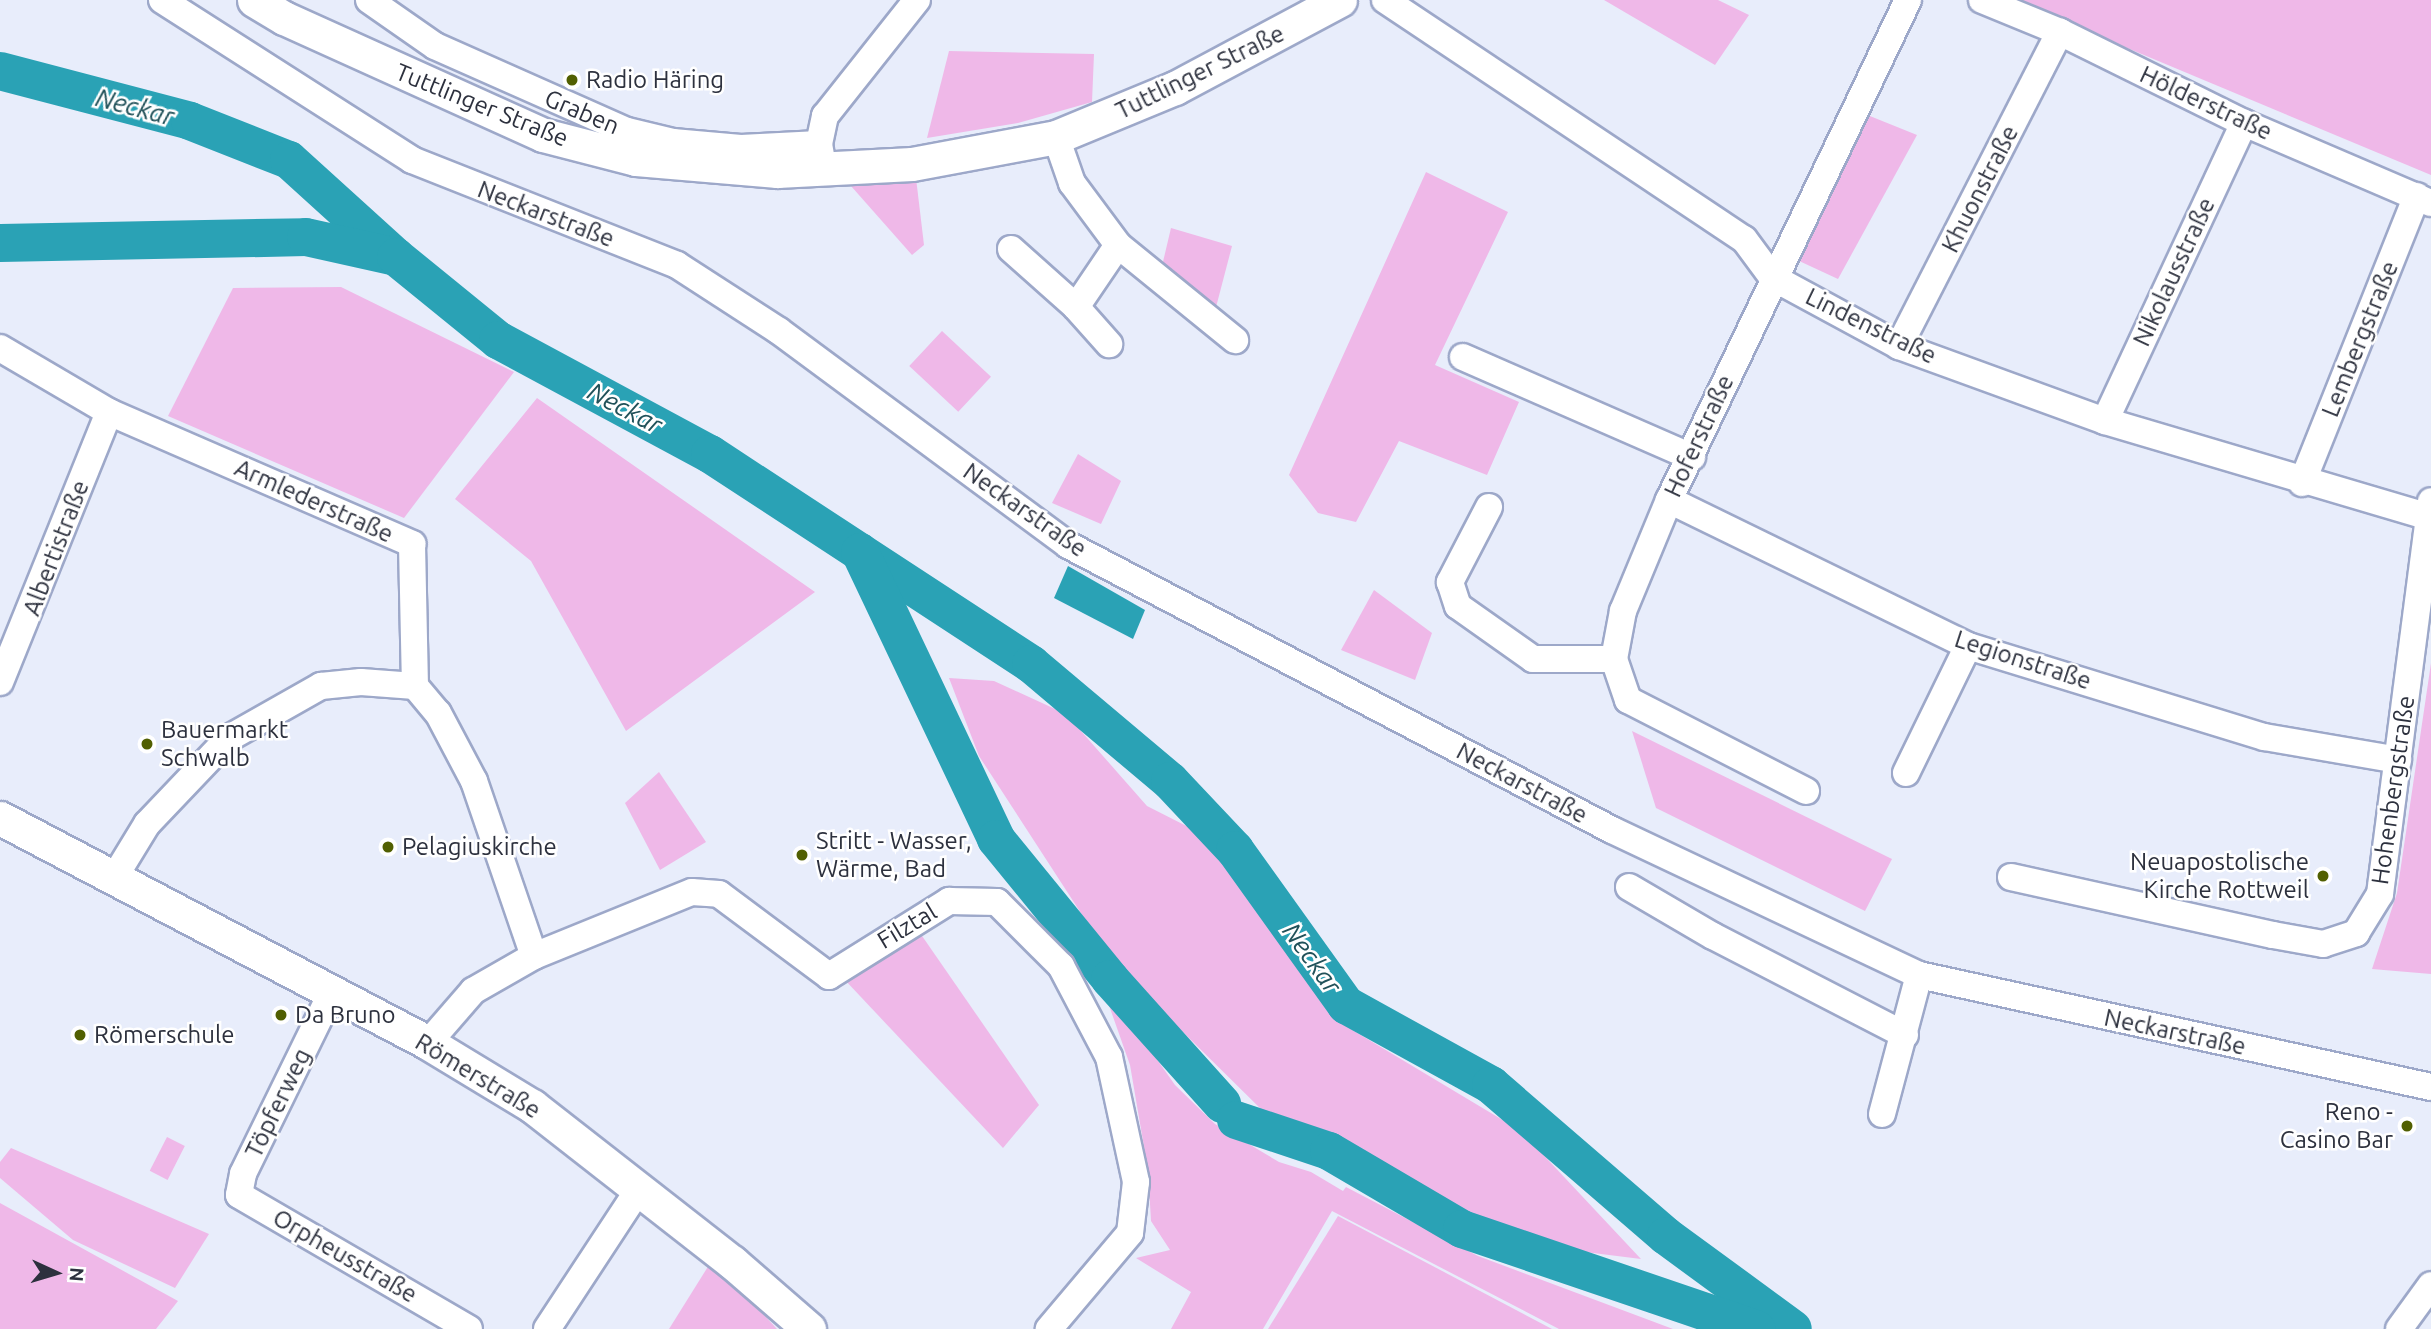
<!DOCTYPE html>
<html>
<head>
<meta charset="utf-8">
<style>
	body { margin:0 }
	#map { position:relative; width:2431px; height:1329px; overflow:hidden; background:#e8edfb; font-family:Ubuntu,sans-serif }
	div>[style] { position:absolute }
	.green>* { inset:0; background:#efb8e8; transform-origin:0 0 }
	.water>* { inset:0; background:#2aa2b5 }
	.river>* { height:38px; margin:-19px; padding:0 19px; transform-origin:19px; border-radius:19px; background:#2aa2b5 }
	.roads { filter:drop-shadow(2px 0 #9da8c9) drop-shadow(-2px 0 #9da8c9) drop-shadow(0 2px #9da8c9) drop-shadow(0 -2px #9da8c9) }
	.minor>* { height:26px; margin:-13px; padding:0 13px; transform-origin:13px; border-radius:13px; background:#fff }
	.tertiary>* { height:33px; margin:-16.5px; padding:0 16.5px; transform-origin:16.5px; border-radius:16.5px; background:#fff }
	.dots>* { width:19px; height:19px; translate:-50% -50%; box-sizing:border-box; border:4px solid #fff; border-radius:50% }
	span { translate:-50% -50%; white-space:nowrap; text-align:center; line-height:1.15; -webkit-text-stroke:5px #fff; paint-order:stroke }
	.street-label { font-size:24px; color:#2d313e }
	.poi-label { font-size:24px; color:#2d313e }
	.left { translate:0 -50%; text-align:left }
	.right { translate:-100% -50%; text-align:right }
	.water-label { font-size:26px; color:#21525a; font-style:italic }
	.north { position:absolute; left:21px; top:1238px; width:70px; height:70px; -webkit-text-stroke:5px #fff; paint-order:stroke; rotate:94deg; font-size:19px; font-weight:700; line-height:28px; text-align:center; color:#2d313e }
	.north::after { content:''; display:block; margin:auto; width:24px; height:32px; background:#2d313e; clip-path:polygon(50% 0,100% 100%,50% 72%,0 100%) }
</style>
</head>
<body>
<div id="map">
	<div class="green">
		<i style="clip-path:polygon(1604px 0,1718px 0,1749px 15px,1715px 65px)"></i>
		<i style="clip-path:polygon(2022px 0,2431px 0,2431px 175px,2065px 22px)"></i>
		<i style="clip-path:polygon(949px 51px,1094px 54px,1092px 102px,1018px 123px,927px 138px)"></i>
		<i style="clip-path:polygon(1855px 110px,1917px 135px,1838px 279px,1797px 260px)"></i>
		<i style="clip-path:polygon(1426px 172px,1508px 212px,1435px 365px,1519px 402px,1487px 475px,1399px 441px,1356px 522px,1318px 513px,1289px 475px)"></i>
		<i style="clip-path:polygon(916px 178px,924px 245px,912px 255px,851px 186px)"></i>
		<i style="clip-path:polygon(1171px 228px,1232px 246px,1215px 311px,1162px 266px)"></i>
		<i style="clip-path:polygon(341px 287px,514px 372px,404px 518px,168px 416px,233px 288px)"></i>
		<i style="left:942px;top:331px;width:67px;height:48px;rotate:43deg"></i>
		<i style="clip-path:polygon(537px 398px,815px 592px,626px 731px,531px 561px,455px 499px)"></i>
		<i style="clip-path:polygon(1078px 454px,1121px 481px,1101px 524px,1052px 503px)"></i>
		<i style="clip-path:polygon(1374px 590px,1432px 633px,1415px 680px,1341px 650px)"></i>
		<i style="clip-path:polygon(2431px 663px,2431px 974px,2372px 969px,2397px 893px)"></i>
		<i style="clip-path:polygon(949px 678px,994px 681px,1066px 714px,1147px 806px,1214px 840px,1349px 1028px,1521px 1131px,1641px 1259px,1569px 1250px,1488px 1225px,1412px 1183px,1266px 1114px,1114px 964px,979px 756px)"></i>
		<i style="clip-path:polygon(1632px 731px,1892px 859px,1865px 911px,1656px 808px)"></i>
		<i style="clip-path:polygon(659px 772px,706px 842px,660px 870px,625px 803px)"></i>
		<i style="clip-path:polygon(920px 933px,1039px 1105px,1003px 1148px,844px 979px)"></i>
		<i style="clip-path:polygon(1099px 977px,1175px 1085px,1215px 1124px,1279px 1162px,1311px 1172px,1343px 1191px,1346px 1187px,1478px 1256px,1673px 1329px,1559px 1329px,1332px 1211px,1263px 1329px,1171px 1329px,1191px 1292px,1136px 1258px,1170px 1250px,1151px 1221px,1148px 1170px,1130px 1065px)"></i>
		<i style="left:167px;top:1137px;width:20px;height:38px;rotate:27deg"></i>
		<i style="clip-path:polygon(11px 1148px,209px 1234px,175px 1288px,73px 1240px,0 1178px,0 1162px)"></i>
		<i style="clip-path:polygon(0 1203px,178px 1301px,156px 1329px,0 1329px)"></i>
		<i style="clip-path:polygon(1338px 1216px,1552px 1329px,1268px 1329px)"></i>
		<i style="clip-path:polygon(709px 1265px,764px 1315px,777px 1329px,669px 1329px)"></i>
	</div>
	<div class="water">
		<i style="clip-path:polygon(1068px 566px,1145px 610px,1133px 639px,1054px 598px)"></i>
	</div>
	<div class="river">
		<i style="left:0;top:71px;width:196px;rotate:14.7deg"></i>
		<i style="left:190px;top:121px;width:106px;rotate:21.5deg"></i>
		<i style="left:289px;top:160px;width:143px;rotate:42.2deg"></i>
		<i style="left:0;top:243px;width:306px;rotate:-1.1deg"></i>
		<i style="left:306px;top:237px;width:92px;rotate:12.5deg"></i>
		<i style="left:396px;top:257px;width:132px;rotate:39.1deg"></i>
		<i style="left:498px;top:340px;width:241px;rotate:28.3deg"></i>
		<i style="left:710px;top:454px;width:384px;rotate:33.2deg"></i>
		<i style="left:1031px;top:664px;width:182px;rotate:40.1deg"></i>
		<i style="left:1170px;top:781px;width:95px;rotate:46.7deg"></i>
		<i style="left:1235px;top:850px;width:191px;rotate:54.4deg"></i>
		<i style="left:1346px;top:1005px;width:166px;rotate:28.9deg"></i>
		<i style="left:1491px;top:1085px;width:231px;rotate:40.8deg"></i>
		<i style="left:1666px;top:1236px;width:157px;rotate:36.2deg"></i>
		<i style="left:860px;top:552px;width:318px;rotate:64.6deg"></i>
		<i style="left:996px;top:839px;width:181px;rotate:50.8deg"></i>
		<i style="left:1110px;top:979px;width:168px;rotate:48.1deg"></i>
		<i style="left:1236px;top:1120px;width:98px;rotate:18.4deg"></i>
		<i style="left:1329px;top:1151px;width:154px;rotate:30.4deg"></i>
		<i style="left:1462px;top:1229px;width:311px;rotate:18.8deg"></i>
	</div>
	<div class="roads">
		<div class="minor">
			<i style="left:162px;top:0;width:297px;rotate:32.6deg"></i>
			<i style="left:412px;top:160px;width:285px;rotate:21.6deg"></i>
			<i style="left:677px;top:265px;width:121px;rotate:32.9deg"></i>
			<i style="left:779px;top:331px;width:360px;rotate:36.5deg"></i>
			<i style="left:1068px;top:545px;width:614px;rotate:27.65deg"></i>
			<i style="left:1612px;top:830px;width:340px;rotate:25.3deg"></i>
			<i style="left:1919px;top:975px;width:524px;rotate:12.34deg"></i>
			<i style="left:369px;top:0;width:80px;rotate:34.9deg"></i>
			<i style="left:435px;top:46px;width:210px;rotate:23.9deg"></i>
			<i style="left:627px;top:131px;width:47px;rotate:13.4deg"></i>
			<i style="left:673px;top:142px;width:68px;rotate:5deg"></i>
			<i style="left:741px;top:148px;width:78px;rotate:-2.9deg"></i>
			<i style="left:1385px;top:0;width:431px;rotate:33.7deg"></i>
			<i style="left:1744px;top:239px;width:47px;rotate:53.6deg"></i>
			<i style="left:1772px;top:277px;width:145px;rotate:28.5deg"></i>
			<i style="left:1899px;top:346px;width:219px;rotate:20deg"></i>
			<i style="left:2105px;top:421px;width:335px;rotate:16.5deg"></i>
			<i style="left:1982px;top:0;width:84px;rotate:22.3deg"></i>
			<i style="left:2060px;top:32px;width:205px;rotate:26.3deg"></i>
			<i style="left:2244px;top:123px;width:203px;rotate:23.2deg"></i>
			<i style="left:1056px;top:137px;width:49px;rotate:70.8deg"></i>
			<i style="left:1072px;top:183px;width:77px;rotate:53.4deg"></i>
			<i style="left:1118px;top:245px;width:151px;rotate:39.1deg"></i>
			<i style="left:822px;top:161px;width:17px;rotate:-100deg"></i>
			<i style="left:819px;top:144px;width:29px;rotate:-78deg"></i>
			<i style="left:825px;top:116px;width:148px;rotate:-51.6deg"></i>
			<i style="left:1011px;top:249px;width:87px;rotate:41.7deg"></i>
			<i style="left:1076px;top:307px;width:50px;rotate:48.3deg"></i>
			<i style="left:1076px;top:307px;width:75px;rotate:-55.9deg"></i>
			<i style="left:1899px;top:346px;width:353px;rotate:-62.9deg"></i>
			<i style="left:0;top:348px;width:126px;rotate:30.4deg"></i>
			<i style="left:109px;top:412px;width:331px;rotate:23.5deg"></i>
			<i style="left:412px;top:544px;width:142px;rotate:88.8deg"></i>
			<i style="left:415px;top:686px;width:35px;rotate:50deg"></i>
			<i style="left:438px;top:713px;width:77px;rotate:62.1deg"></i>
			<i style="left:474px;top:781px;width:185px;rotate:71.1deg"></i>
			<i style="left:534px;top:956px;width:70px;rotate:150.2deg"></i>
			<i style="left:473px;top:991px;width:69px;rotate:130.9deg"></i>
			<i style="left:1463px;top:357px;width:250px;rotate:23.6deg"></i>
			<i style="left:2105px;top:421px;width:329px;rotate:-65deg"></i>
			<i style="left:2302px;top:483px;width:309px;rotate:-68.2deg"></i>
			<i style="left:1669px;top:500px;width:333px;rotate:26deg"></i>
			<i style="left:1968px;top:646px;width:310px;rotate:17.1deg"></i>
			<i style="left:2264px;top:737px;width:136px;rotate:9.7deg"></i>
			<i style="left:1489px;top:507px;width:85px;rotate:117.5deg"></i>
			<i style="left:1450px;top:582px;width:25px;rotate:72deg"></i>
			<i style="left:1458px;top:606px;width:92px;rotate:35.2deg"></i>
			<i style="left:1533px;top:659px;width:81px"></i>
			<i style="left:0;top:682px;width:291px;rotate:-68deg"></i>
			<i style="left:1906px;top:773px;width:141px;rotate:-64deg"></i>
			<i style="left:1806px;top:791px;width:200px;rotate:-152.9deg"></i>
			<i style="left:1628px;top:700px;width:43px;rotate:-108.9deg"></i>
			<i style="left:1614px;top:659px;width:49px;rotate:-79.4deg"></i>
			<i style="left:1623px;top:611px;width:120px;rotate:-67.5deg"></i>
			<i style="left:1669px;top:500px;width:554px;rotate:-64.45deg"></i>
			<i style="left:2011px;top:877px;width:268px;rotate:12.5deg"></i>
			<i style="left:2273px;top:935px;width:51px;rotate:10.2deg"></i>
			<i style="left:2323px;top:944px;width:35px;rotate:-18deg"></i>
			<i style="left:2356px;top:933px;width:46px;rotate:-58.4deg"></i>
			<i style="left:2380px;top:894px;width:396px;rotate:-82.6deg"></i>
			<i style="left:114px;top:878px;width:63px;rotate:-58.6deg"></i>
			<i style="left:147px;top:824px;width:119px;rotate:-46.4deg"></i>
			<i style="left:229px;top:738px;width:106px;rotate:-29.5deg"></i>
			<i style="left:321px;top:686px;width:40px;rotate:-5.7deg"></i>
			<i style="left:361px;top:682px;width:54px;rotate:4.2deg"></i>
			<i style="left:1629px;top:887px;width:97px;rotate:30.3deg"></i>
			<i style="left:1713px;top:936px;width:216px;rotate:27.3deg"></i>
			<i style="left:534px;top:956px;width:170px;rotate:-22.1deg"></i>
			<i style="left:692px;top:892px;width:27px;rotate:4deg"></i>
			<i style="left:719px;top:894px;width:137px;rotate:36.7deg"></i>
			<i style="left:829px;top:976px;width:142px;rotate:-32deg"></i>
			<i style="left:949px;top:901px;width:48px;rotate:1.2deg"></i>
			<i style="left:997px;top:902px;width:91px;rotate:45deg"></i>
			<i style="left:1061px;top:966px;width:103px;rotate:62.2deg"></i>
			<i style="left:1109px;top:1057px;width:128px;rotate:77.8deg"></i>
			<i style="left:1136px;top:1182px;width:51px;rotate:96.7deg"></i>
			<i style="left:1130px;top:1233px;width:126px;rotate:130.2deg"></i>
			<i style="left:331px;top:994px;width:200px;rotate:116.1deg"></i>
			<i style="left:243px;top:1174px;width:21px;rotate:101deg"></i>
			<i style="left:239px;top:1195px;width:266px;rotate:30.2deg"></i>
			<i style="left:1882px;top:1114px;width:144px;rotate:-75.1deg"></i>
			<i style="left:547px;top:1329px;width:168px;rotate:-56.7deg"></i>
			<i style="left:2399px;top:1329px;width:54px;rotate:-54deg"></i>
		</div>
		<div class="tertiary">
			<i style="left:254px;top:0;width:35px;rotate:31deg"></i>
			<i style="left:284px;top:18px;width:284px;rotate:24.3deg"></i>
			<i style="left:543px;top:135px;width:96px;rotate:14.5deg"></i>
			<i style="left:636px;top:159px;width:142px;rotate:4.9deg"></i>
			<i style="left:777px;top:171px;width:135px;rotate:-3deg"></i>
			<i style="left:912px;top:164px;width:147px;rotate:-10.6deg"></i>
			<i style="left:1056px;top:137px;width:129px;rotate:-22.4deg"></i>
			<i style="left:1175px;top:88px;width:187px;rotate:-28.1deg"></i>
			<i style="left:0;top:818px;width:484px;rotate:27.7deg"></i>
			<i style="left:428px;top:1043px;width:122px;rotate:31.2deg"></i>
			<i style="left:532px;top:1106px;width:254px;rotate:38deg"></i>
			<i style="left:732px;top:1262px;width:102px;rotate:41deg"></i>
		</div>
	</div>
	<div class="dots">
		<i style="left:572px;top:80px;background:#515f01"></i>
		<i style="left:147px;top:744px;background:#515f01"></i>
		<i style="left:388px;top:847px;background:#515f01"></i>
		<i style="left:802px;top:855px;background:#515f01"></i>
		<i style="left:2323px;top:876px;background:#515f01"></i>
		<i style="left:281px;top:1015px;background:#515f01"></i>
		<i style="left:80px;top:1035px;background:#515f01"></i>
		<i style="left:2407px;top:1126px;background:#515f01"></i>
	</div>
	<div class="street-label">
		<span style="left:1200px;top:72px;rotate:-26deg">Tuttlinger Straße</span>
		<span style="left:2206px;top:103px;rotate:25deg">Hölderstraße</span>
		<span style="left:482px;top:105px;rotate:22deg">Tuttlinger Straße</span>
		<span style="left:582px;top:112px;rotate:23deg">Graben</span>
		<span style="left:1980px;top:189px;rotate:-63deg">Khuonstraße</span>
		<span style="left:546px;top:214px;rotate:21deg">Neckarstraße</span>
		<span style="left:2174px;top:272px;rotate:-65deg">Nikolausstraße</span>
		<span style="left:1871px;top:326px;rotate:26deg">Lindenstraße</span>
		<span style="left:2360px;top:339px;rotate:-68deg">Lembergstraße</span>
		<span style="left:1699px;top:436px;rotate:-65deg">Hoferstraße</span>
		<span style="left:314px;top:501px;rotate:24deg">Armlederstraße</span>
		<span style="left:1025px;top:510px;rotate:35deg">Neckarstraße</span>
		<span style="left:56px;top:548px;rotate:-69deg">Albertistraße</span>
		<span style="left:2023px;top:660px;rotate:18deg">Legionstraße</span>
		<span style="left:1522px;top:783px;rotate:28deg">Neckarstraße</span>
		<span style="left:2393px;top:790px;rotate:-82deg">Hohenbergstraße</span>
		<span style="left:907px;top:926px;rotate:-31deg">Filztal</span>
		<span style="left:2175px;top:1032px;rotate:12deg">Neckarstraße</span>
		<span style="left:478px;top:1076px;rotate:31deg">Römerstraße</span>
		<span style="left:278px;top:1103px;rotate:-64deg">Töpferweg</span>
		<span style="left:345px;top:1256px;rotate:30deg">Orpheusstraße</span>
	</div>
	<div class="poi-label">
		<span class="left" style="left:586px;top:80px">Radio Häring</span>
		<span class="left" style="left:161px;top:744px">Bauermarkt<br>Schwalb</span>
		<span class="left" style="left:816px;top:855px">Stritt - Wasser,<br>Wärme, Bad</span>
		<span class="left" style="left:402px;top:847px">Pelagiuskirche</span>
		<span class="right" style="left:2309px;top:876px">Neuapostolische<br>Kirche Rottweil</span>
		<span class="left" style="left:295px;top:1015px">Da Bruno</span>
		<span class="left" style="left:94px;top:1035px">Römerschule</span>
		<span class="right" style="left:2393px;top:1126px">Reno -<br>Casino Bar</span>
	</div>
	<div class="water-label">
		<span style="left:135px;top:107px;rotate:15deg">Neckar</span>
		<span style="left:625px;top:408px;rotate:28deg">Neckar</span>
		<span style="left:1312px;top:958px;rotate:54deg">Neckar</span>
	</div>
	<div class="north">N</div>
</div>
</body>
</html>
